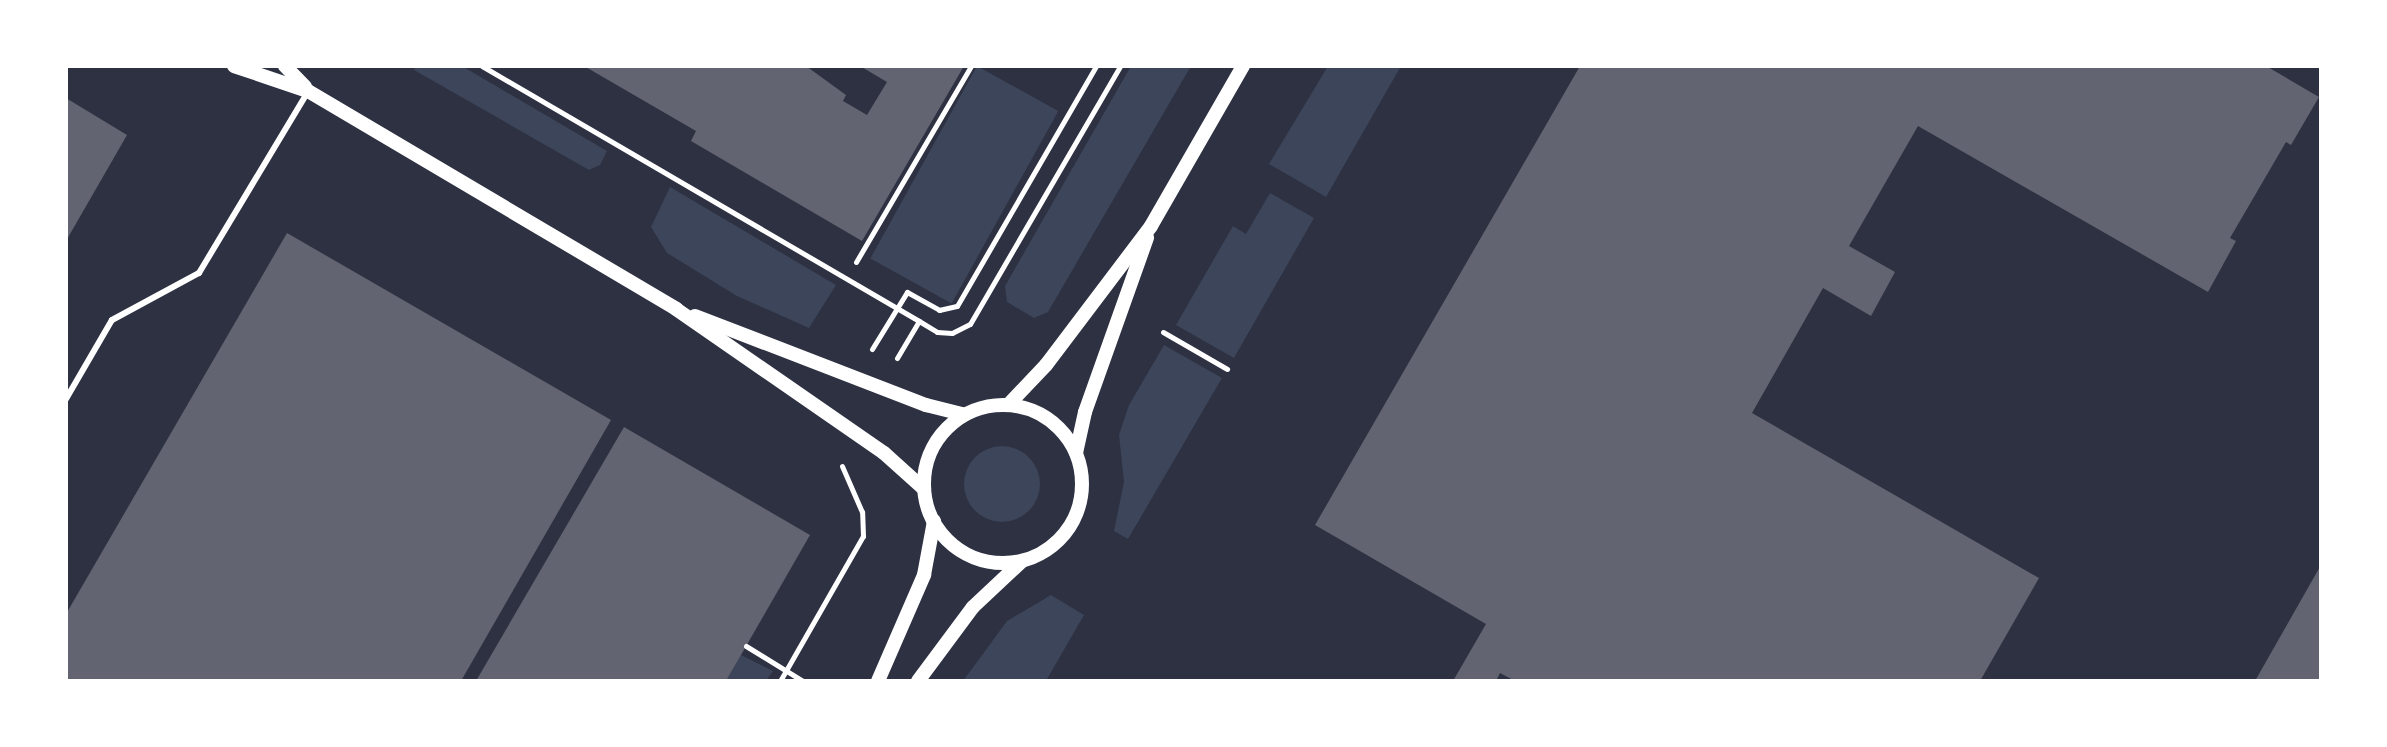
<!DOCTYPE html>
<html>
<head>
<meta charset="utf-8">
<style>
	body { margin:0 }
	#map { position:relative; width:2387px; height:747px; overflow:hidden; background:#2d3142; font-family:Arial,sans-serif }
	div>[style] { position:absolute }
	.green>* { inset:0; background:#3c4559; transform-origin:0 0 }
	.round { border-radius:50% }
	.building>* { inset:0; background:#626471 }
	.path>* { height:5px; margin:-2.5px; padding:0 2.5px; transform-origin:2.5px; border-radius:2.5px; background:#fff }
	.service>* { height:6px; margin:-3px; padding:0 3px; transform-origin:3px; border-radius:3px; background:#fff }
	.tertiary>* { height:14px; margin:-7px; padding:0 7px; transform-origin:7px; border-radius:7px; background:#fff }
	.tertiary>.ring { margin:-7px; padding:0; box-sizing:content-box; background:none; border:14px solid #fff; border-radius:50% }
	span { translate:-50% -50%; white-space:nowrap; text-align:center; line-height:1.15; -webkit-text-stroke:6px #fff; paint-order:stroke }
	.frame { position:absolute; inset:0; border:68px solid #fff; pointer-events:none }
</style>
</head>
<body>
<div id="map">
	<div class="green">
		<i style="clip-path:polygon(416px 66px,462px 66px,607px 151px,600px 165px,589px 170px,414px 70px)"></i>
		<i style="left:977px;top:66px;width:93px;height:220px;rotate:29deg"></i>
		<i style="clip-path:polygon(1131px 66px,1191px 66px,1048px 312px,1034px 318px,1007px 302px,1005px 286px)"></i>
		<i style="clip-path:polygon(1328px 66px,1401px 66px,1326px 197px,1269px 164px)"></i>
		<i style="clip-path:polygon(670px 187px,836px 285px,809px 328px,737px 296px,667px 253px,651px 227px)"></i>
		<i style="clip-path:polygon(1270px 193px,1314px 218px,1234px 358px,1176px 325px,1233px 226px,1246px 234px)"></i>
		<i style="clip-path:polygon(1164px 345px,1222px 378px,1128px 539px,1114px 531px,1124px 482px,1119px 435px,1129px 405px)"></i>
		<i class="round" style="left:964px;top:446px;width:76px;height:76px"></i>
		<i style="clip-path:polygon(1051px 595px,1084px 615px,1046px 681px,963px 681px,1007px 621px)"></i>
		<i style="clip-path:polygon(741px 655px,773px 671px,766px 681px,726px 681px)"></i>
	</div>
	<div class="building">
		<i style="clip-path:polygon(584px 66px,806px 66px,846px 95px,843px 101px,867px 115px,887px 82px,860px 66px,964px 66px,862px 241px,691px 141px,696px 131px)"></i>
		<i style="clip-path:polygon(1580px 66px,2266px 66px,2319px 97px,2291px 145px,2286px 142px,2230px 238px,2236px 241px,2208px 292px,1918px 126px,1849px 246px,1895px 272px,1871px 316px,1823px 288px,1752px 413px,2039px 578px,1980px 681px,1515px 681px,1500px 673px,1496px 681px,1453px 681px,1486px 624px,1315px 525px)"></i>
		<i style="clip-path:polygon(66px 98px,127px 135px,66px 241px)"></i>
		<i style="clip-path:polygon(287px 233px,611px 420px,461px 681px,66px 681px,66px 614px)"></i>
		<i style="clip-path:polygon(624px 427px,810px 535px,726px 681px,476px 681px)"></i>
		<i style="clip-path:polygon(2321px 565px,2321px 681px,2255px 681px)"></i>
	</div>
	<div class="path">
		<i style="left:482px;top:66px;width:506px;rotate:30.26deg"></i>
		<i style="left:856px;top:262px;width:227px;rotate:-59.6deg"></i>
		<i style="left:1163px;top:332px;width:74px;rotate:30deg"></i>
		<i style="left:872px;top:349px;width:67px;rotate:-58.4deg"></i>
		<i style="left:907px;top:292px;width:37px;rotate:29deg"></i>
		<i style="left:939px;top:310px;width:18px;rotate:-13deg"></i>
		<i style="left:957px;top:306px;width:277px;rotate:-59.9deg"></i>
		<i style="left:897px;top:358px;width:43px;rotate:-59.3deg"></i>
		<i style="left:919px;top:321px;width:21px;rotate:31deg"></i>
		<i style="left:937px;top:332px;width:15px;rotate:4deg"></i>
		<i style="left:952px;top:333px;width:20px;rotate:-27deg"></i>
		<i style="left:970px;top:324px;width:298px;rotate:-59.8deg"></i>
		<i style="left:746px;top:646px;width:67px;rotate:31.6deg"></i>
		<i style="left:780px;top:681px;width:167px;rotate:-60.2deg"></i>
		<i style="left:863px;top:536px;width:24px;rotate:-92deg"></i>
		<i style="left:862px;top:512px;width:50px;rotate:-113.5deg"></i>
	</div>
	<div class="service">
		<i style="left:66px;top:399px;width:91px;rotate:-59.8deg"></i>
		<i style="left:112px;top:320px;width:99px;rotate:-28.4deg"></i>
		<i style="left:199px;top:273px;width:210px;rotate:-59deg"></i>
	</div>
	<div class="tertiary">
		<i style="left:234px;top:66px;width:78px;rotate:18.7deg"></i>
		<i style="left:308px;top:91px;width:428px;rotate:30.6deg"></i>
		<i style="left:676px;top:309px;width:253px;rotate:34.7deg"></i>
		<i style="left:884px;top:453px;width:54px;rotate:42deg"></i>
		<i style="left:285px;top:66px;width:29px;rotate:46deg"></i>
		<i style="left:695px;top:316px;width:248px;rotate:21.1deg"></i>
		<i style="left:926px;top:405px;width:38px;rotate:14deg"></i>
		<i style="left:1008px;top:405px;width:55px;rotate:-46.5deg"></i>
		<i style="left:1046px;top:365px;width:174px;rotate:-52.9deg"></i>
		<i style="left:1151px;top:226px;width:185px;rotate:-60.1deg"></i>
		<i class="ring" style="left:924px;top:405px;width:144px;height:144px"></i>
		<i style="left:1076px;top:453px;width:42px;rotate:-77.6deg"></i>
		<i style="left:1085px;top:412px;width:185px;rotate:-70.4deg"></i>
		<i style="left:878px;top:681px;width:116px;rotate:-66.5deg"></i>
		<i style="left:924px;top:575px;width:55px;rotate:-79.5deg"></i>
		<i style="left:918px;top:681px;width:92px;rotate:-53.4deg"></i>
		<i style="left:973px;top:607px;width:66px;rotate:-43.2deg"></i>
	</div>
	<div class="frame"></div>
</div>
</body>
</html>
